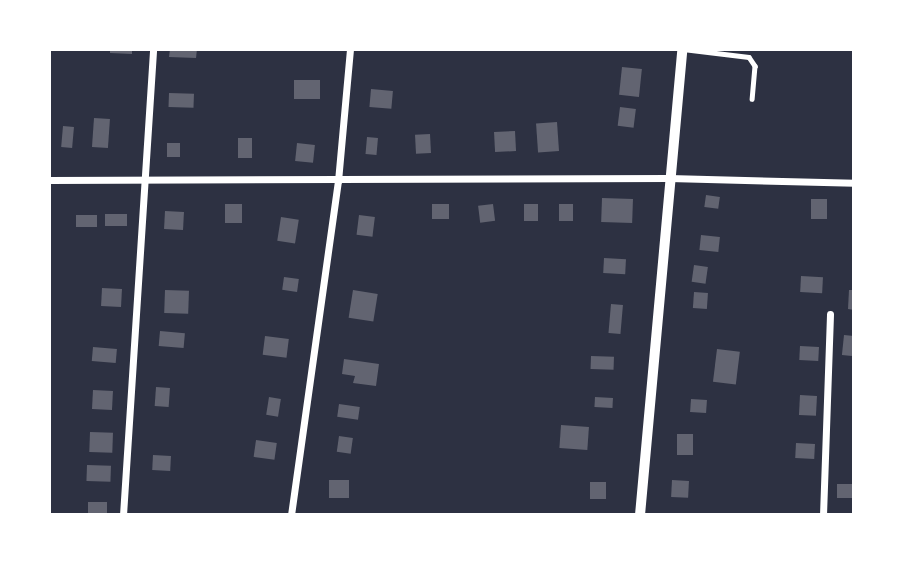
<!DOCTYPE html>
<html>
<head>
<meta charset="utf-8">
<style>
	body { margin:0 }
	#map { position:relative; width:903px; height:564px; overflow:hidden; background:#2d3142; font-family:Inter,sans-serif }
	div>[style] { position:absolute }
	.building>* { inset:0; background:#626471; transform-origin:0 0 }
	.service>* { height:4.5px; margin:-2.25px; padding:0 2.25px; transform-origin:2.25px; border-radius:2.25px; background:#fff }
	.minor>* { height:7px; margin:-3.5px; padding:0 3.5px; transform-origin:3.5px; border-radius:3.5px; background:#fff }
	.tertiary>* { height:10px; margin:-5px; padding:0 5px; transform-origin:5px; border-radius:5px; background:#fff }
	span { translate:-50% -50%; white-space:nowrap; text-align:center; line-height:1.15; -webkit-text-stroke:7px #fff; paint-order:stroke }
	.frame { position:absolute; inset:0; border:51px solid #fff; pointer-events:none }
</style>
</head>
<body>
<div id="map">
	<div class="building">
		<i style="clip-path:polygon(110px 49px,132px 49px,132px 54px,110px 53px)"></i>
		<i style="clip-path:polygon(170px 49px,197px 49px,196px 58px,169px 57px)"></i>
		<i style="left:622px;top:67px;width:20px;height:28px;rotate:6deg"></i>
		<i style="left:294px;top:80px;width:26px;height:19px"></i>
		<i style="left:371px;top:89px;width:22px;height:18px;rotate:5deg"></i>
		<i style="left:169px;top:93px;width:25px;height:14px;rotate:2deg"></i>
		<i style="left:620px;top:107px;width:16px;height:19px;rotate:7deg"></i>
		<i style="left:94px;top:118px;width:16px;height:29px;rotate:4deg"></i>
		<i style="left:557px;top:122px;width:29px;height:21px;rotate:86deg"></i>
		<i style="left:63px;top:126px;width:11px;height:21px;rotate:5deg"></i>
		<i style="left:515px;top:131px;width:20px;height:21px;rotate:87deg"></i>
		<i style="left:430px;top:134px;width:19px;height:15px;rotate:87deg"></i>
		<i style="left:367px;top:137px;width:11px;height:17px;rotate:5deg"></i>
		<i style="left:238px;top:138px;width:14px;height:20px"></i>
		<i style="left:167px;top:143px;width:13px;height:14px"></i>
		<i style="left:297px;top:143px;width:18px;height:18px;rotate:6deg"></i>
		<i style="left:706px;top:195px;width:14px;height:12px;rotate:8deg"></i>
		<i style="left:602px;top:198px;width:31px;height:24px;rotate:2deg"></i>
		<i style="left:811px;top:199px;width:16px;height:20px"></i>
		<i style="left:225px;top:204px;width:17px;height:19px"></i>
		<i style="left:432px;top:204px;width:17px;height:15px"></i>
		<i style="left:493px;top:204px;width:17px;height:15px;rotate:83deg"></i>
		<i style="left:524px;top:204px;width:14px;height:17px"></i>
		<i style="left:573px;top:204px;width:17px;height:14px;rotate:90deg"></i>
		<i style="left:165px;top:211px;width:19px;height:18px;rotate:3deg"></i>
		<i style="left:105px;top:214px;width:22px;height:12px"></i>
		<i style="left:76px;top:215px;width:21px;height:12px"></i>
		<i style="left:359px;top:215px;width:16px;height:20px;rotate:7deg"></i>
		<i style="left:281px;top:217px;width:18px;height:24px;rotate:9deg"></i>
		<i style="left:701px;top:235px;width:19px;height:15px;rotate:6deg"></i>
		<i style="left:604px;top:258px;width:22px;height:15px;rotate:3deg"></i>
		<i style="left:694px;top:265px;width:14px;height:17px;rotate:8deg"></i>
		<i style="left:801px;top:276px;width:22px;height:16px;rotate:3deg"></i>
		<i style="left:284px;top:277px;width:15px;height:13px;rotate:8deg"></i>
		<i style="left:102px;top:288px;width:20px;height:18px;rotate:3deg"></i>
		<i style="left:165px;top:290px;width:24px;height:23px;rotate:2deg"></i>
		<i style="left:353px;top:290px;width:25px;height:28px;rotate:9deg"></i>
		<i style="clip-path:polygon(849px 290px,854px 290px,854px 310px,848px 309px)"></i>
		<i style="left:694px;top:292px;width:14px;height:16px;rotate:4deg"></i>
		<i style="left:611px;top:304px;width:12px;height:29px;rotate:5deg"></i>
		<i style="left:160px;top:331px;width:25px;height:15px;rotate:5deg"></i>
		<i style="left:844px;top:335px;width:10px;height:20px;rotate:6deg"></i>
		<i style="left:265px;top:336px;width:24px;height:19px;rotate:7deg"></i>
		<i style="left:800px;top:346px;width:19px;height:14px;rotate:3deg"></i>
		<i style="left:93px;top:347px;width:24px;height:14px;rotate:5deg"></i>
		<i style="left:717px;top:349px;width:23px;height:33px;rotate:7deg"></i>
		<i style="left:591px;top:356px;width:23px;height:13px;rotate:2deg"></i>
		<i style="clip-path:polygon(344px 359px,379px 364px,376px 386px,353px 383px,355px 376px,342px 374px)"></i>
		<i style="left:156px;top:387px;width:14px;height:19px;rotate:4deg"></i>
		<i style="left:93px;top:390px;width:20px;height:19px;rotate:3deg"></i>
		<i style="left:800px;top:395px;width:17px;height:20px;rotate:3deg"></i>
		<i style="left:269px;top:397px;width:12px;height:18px;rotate:9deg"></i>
		<i style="left:595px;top:397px;width:18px;height:10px;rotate:3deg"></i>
		<i style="left:691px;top:399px;width:16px;height:13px;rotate:4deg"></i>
		<i style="left:339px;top:404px;width:21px;height:13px;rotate:8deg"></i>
		<i style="left:561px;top:425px;width:28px;height:23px;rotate:4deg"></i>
		<i style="left:90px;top:432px;width:23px;height:20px;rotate:2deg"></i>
		<i style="left:677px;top:434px;width:16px;height:21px"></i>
		<i style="left:339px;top:436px;width:14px;height:16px;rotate:8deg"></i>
		<i style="left:256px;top:440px;width:21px;height:17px;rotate:8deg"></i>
		<i style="left:796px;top:443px;width:19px;height:15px;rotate:3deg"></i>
		<i style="left:153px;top:455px;width:18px;height:15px;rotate:3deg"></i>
		<i style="left:87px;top:465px;width:24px;height:16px;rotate:2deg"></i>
		<i style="left:329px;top:480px;width:20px;height:18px"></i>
		<i style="left:672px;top:480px;width:17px;height:17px;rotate:3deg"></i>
		<i style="left:590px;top:482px;width:16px;height:17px"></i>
		<i style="left:837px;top:484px;width:17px;height:14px"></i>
		<i style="left:88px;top:502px;width:19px;height:13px"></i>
	</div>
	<div class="service">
		<i style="left:683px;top:49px;width:66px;rotate:6.9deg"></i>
		<i style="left:749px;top:57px;width:11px;rotate:56deg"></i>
		<i style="left:755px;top:66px;width:33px;rotate:95deg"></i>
	</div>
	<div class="minor">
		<i style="left:49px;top:180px;width:620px;rotate:-0.18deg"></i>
		<i style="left:669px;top:178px;width:185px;rotate:1.5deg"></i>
		<i style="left:123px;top:515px;width:467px;rotate:-86.3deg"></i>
		<i style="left:291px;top:515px;width:337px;rotate:-82deg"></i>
		<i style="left:338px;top:181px;width:133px;rotate:-84.8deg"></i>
		<i style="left:823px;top:515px;width:201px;rotate:-88deg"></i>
	</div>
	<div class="tertiary">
		<i style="left:640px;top:515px;width:468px;rotate:-84.8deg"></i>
	</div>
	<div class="frame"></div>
</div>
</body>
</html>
